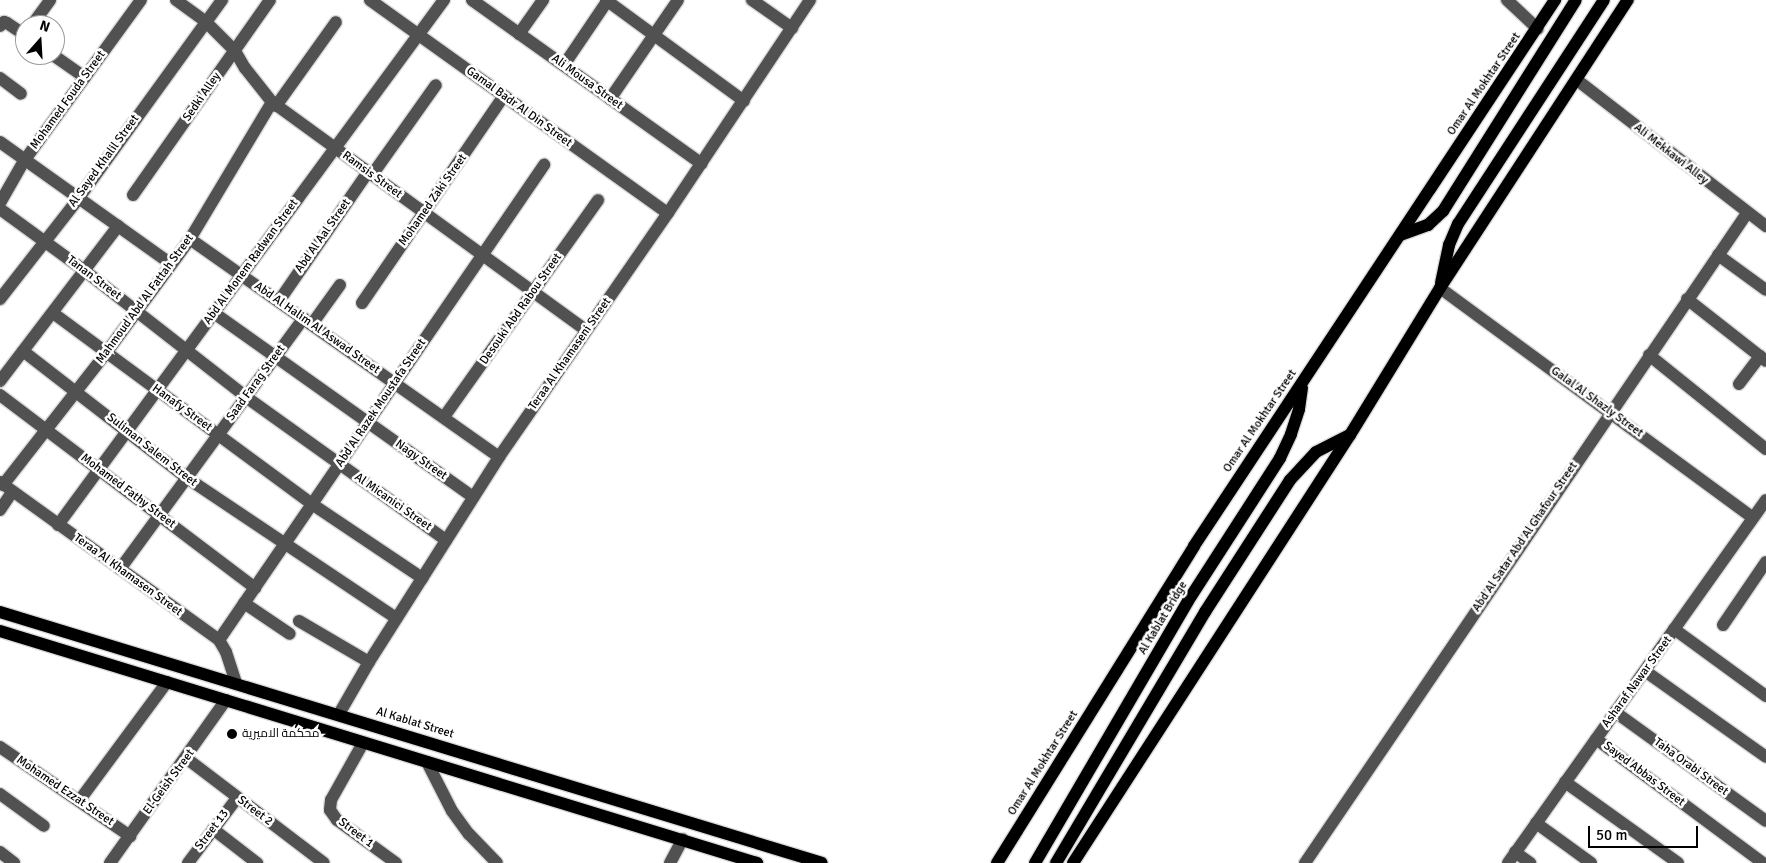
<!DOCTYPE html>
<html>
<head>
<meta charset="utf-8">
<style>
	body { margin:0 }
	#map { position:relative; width:1766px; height:863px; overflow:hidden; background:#fff; font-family:Signika,Cairo,sans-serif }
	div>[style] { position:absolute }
	.roads { filter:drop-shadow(1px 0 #dbdbdb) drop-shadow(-1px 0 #dbdbdb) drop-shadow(0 1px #dbdbdb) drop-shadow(0 -1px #dbdbdb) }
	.minor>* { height:12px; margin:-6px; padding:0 6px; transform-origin:6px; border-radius:6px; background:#515151 }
	.major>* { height:12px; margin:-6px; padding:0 6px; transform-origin:6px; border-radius:6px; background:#000 }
	.dots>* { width:14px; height:14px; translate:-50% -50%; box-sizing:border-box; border:2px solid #fff; border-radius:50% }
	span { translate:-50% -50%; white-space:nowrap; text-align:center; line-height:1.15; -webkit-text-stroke:5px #fff; paint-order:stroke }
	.street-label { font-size:12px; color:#000 }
	.poi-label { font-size:12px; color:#000 }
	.left { translate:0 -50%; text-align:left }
	.north { position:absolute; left:15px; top:15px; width:50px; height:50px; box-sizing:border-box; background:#fff; border:1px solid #999; border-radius:50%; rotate:19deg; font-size:14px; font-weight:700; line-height:20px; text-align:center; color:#000 }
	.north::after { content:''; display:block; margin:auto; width:18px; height:22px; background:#000; clip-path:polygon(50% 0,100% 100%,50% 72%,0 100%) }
	.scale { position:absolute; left:1588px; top:826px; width:110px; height:22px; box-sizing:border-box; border:2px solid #000; border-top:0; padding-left:6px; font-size:15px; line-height:18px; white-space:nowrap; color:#000; -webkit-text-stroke:4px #fff; paint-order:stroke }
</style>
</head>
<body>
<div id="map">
	<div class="roads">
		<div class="minor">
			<i style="left:176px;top:0;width:37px;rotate:36deg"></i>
			<i style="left:206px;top:22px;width:41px;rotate:45deg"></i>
			<i style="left:235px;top:51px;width:20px;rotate:60deg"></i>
			<i style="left:245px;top:68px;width:43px;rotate:51.5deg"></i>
			<i style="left:272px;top:102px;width:388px;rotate:36deg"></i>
			<i style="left:370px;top:0;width:366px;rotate:35.6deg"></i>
			<i style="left:472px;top:0;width:282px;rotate:35.5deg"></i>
			<i style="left:606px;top:0;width:171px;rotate:36.2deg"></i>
			<i style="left:752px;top:0;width:49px;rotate:35deg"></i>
			<i style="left:1507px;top:0;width:42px;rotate:43.1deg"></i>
			<i style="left:32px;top:25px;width:31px;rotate:-54deg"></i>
			<i style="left:0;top:26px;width:6px;rotate:-45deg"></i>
			<i style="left:4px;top:22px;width:3px;rotate:18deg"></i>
			<i style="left:7px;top:23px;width:22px;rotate:34deg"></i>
			<i style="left:519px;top:34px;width:42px;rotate:-54.8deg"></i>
			<i style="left:53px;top:55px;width:39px;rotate:35deg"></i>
			<i style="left:564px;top:65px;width:78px;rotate:-55.9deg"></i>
			<i style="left:0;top:78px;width:26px;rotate:37deg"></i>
			<i style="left:1577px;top:80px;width:239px;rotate:37.7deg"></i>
			<i style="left:610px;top:99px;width:120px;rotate:-55.5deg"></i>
			<i style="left:276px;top:106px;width:103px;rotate:-54.5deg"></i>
			<i style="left:0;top:142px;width:210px;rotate:35.5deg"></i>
			<i style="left:372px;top:175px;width:110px;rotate:-54.6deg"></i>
			<i style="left:133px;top:195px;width:238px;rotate:-54.9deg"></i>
			<i style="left:0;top:203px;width:48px;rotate:-60.3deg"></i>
			<i style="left:24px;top:161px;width:199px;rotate:-54deg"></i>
			<i style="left:0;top:209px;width:105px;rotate:36.1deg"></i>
			<i style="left:85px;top:271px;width:204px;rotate:38deg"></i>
			<i style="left:246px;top:397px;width:246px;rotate:35.6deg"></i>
			<i style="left:190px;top:239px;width:378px;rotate:35.2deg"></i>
			<i style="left:1718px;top:255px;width:59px;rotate:36.1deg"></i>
			<i style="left:1440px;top:288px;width:388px;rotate:36.3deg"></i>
			<i style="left:0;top:299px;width:127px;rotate:-52deg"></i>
			<i style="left:78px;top:199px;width:246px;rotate:-54.1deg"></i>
			<i style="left:1687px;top:299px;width:100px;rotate:38.1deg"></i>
			<i style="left:279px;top:301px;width:157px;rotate:-55.4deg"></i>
			<i style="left:362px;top:303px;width:251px;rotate:-55.6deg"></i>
			<i style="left:53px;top:313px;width:322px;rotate:36.4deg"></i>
			<i style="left:312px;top:504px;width:133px;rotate:33.9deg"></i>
			<i style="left:214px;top:313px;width:318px;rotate:35.4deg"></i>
			<i style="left:312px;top:324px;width:48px;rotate:-54.3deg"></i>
			<i style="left:23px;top:351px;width:207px;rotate:37.8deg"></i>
			<i style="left:187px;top:478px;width:252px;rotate:33.8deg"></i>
			<i style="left:1649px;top:355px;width:150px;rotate:38.8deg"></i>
			<i style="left:0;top:381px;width:195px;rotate:-52.7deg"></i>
			<i style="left:1739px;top:384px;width:35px;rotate:-53deg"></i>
			<i style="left:0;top:395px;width:320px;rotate:37.1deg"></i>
			<i style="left:444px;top:417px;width:266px;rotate:-54.6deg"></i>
			<i style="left:0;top:482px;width:270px;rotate:35.8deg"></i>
			<i style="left:219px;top:640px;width:14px;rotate:60deg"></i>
			<i style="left:226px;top:652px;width:33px;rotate:72deg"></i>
			<i style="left:3px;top:485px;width:167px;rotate:-52deg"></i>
			<i style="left:106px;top:353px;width:142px;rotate:-53.6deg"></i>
			<i style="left:190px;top:239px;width:160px;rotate:-59.1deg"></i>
			<i style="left:0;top:510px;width:22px;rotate:-56deg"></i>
			<i style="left:58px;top:525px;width:652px;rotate:-53.68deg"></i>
			<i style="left:120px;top:569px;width:311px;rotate:-53.8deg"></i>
			<i style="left:244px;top:603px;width:55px;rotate:34deg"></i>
			<i style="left:299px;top:621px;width:81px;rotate:30.4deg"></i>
			<i style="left:1723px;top:625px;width:76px;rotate:-55.7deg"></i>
			<i style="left:1674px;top:629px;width:114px;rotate:36.1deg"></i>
			<i style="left:219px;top:640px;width:576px;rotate:-55.62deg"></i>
			<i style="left:1645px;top:671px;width:148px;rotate:35.4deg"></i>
			<i style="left:1615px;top:712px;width:186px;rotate:35.8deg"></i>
			<i style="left:339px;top:714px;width:60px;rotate:-60deg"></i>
			<i style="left:369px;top:662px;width:243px;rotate:-57.6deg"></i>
			<i style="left:499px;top:457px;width:297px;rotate:-55.3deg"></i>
			<i style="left:668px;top:213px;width:256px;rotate:-56.3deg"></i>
			<i style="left:1596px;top:739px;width:208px;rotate:36.6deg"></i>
			<i style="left:363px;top:743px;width:65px;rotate:119.3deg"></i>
			<i style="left:331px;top:800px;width:10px;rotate:96deg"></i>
			<i style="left:330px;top:810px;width:12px;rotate:55deg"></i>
			<i style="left:337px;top:820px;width:73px;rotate:36.1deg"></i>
			<i style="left:0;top:747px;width:158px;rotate:34.4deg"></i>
			<i style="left:186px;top:758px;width:173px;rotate:37.3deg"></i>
			<i style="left:427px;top:762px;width:55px;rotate:63deg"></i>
			<i style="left:452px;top:811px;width:29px;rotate:54deg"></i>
			<i style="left:469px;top:834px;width:40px;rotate:46deg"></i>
			<i style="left:1565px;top:782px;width:139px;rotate:35.6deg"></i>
			<i style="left:0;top:794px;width:54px;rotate:36deg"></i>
			<i style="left:79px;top:801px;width:148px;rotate:-53.5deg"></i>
			<i style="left:1536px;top:823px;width:68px;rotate:36deg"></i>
			<i style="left:213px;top:829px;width:56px;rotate:37.7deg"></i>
			<i style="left:0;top:852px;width:18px;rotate:38deg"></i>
			<i style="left:1515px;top:852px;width:19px;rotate:36deg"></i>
			<i style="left:110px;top:863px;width:200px;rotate:-54.6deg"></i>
			<i style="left:188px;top:863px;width:81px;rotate:-53deg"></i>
			<i style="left:670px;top:863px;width:27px;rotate:-62deg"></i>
			<i style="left:1305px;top:863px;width:786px;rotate:-55.78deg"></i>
			<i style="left:1508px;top:863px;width:445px;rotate:-54.6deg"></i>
		</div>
		<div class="major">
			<i style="left:1400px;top:235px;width:30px;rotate:-20deg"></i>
			<i style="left:1428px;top:225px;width:21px;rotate:-43deg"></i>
			<i style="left:1443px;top:211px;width:249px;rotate:-57.8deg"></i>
			<i style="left:1441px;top:283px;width:39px;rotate:-78deg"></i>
			<i style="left:1449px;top:245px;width:23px;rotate:-67deg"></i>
			<i style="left:1458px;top:224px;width:267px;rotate:-56.9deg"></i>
			<i style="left:0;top:612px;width:859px;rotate:16.98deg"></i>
			<i style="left:0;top:631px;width:792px;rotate:17.04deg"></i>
			<i style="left:997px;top:863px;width:373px;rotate:-58.1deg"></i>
			<i style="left:1194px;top:546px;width:655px;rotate:-56.53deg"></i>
			<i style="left:1035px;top:863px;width:303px;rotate:-59.7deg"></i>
			<i style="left:1188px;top:601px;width:170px;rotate:-57.2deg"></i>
			<i style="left:1280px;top:458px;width:26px;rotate:-65deg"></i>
			<i style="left:1291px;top:434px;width:26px;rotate:-72deg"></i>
			<i style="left:1299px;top:409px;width:21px;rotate:-82deg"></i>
			<i style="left:1056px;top:863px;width:292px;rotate:-59.3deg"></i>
			<i style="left:1205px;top:612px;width:157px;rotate:-57.2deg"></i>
			<i style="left:1290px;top:480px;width:38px;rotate:-47deg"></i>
			<i style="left:1316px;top:452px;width:38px;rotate:-27deg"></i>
			<i style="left:1073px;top:863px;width:510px;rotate:-57.09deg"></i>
			<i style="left:1350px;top:435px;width:172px;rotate:-58.5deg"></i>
			<i style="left:1440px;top:288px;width:344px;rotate:-56.9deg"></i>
		</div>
	</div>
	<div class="dots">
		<i style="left:232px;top:734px;background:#000"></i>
	</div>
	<div class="street-label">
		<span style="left:587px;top:82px;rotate:36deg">Ali Mousa Street</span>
		<span style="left:1484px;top:84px;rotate:-56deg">Omar Al Mokhtar Street</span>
		<span style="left:202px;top:97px;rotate:-55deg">Sedki Alley</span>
		<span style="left:68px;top:100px;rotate:-54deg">Mohamed Fouda Street</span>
		<span style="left:519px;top:107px;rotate:36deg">Gamal Badr Al Din Street</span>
		<span style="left:1671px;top:154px;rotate:38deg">Ali Mekkawi Alley</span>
		<span style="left:104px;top:161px;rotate:-54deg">Al Sayed Khalil Street</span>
		<span style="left:372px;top:175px;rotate:36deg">Ramsis Street</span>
		<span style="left:433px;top:200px;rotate:-55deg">Mohamed Zaki Street</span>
		<span style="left:323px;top:236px;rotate:-55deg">Abd Al Aal Street</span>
		<span style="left:251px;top:262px;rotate:-54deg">Abd Al Monem Radwan Street</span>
		<span style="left:94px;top:278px;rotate:37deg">Tanan Street</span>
		<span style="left:145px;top:299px;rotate:-54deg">Mahmoud Abd Al Fattah Street</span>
		<span style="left:521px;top:309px;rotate:-55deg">Desouki Abd Rabou Street</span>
		<span style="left:317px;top:328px;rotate:35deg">Abd Al Halim Al Aswad Street</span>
		<span style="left:570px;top:354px;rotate:-55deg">Teraa Al Khamaseni Street</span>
		<span style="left:256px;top:383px;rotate:-54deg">Saad Farag Street</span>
		<span style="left:1597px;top:402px;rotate:36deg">Galal Al Shazly Street</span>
		<span style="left:381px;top:403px;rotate:-56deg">Abd Al Razek Moustafa Street</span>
		<span style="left:182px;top:408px;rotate:36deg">Hanafy Street</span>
		<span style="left:1260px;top:421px;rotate:-56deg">Omar Al Mokhtar Street</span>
		<span style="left:152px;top:450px;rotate:38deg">Suliman Salem Street</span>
		<span style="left:421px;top:460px;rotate:35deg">Nagy Street</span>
		<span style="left:128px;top:491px;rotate:37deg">Mohamed Fathy Street</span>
		<span style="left:393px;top:502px;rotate:35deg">Al Micanici Street</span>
		<span style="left:1525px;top:537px;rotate:-56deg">Abd Al Satar Abd Al Ghafour Street</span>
		<span style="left:128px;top:575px;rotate:36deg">Teraa Al Khamasen Street</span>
		<span style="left:1163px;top:618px;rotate:-59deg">Al Kablat Bridge</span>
		<span style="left:1637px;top:682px;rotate:-54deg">Asharaf Nawar Street</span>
		<span style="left:415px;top:723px;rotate:17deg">Al Kablat Street</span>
		<span style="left:1043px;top:763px;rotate:-58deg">Omar Al Mokhtar Street</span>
		<span style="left:1691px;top:767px;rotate:36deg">Taha Orabi Street</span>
		<span style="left:1644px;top:774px;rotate:37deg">Sayed Abbas Street</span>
		<span style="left:169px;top:782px;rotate:-54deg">El-Geish Street</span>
		<span style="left:65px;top:791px;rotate:34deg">Mohamed Ezzat Street</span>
		<span style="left:255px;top:811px;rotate:37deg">Street 2</span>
		<span style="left:212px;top:830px;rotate:-53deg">Street 13</span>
		<span style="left:356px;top:833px;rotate:37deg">Street 1</span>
	</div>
	<div class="poi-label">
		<span class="left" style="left:242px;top:734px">محكمة الاميرية</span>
	</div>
	<div class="north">N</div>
	<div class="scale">50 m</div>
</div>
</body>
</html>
